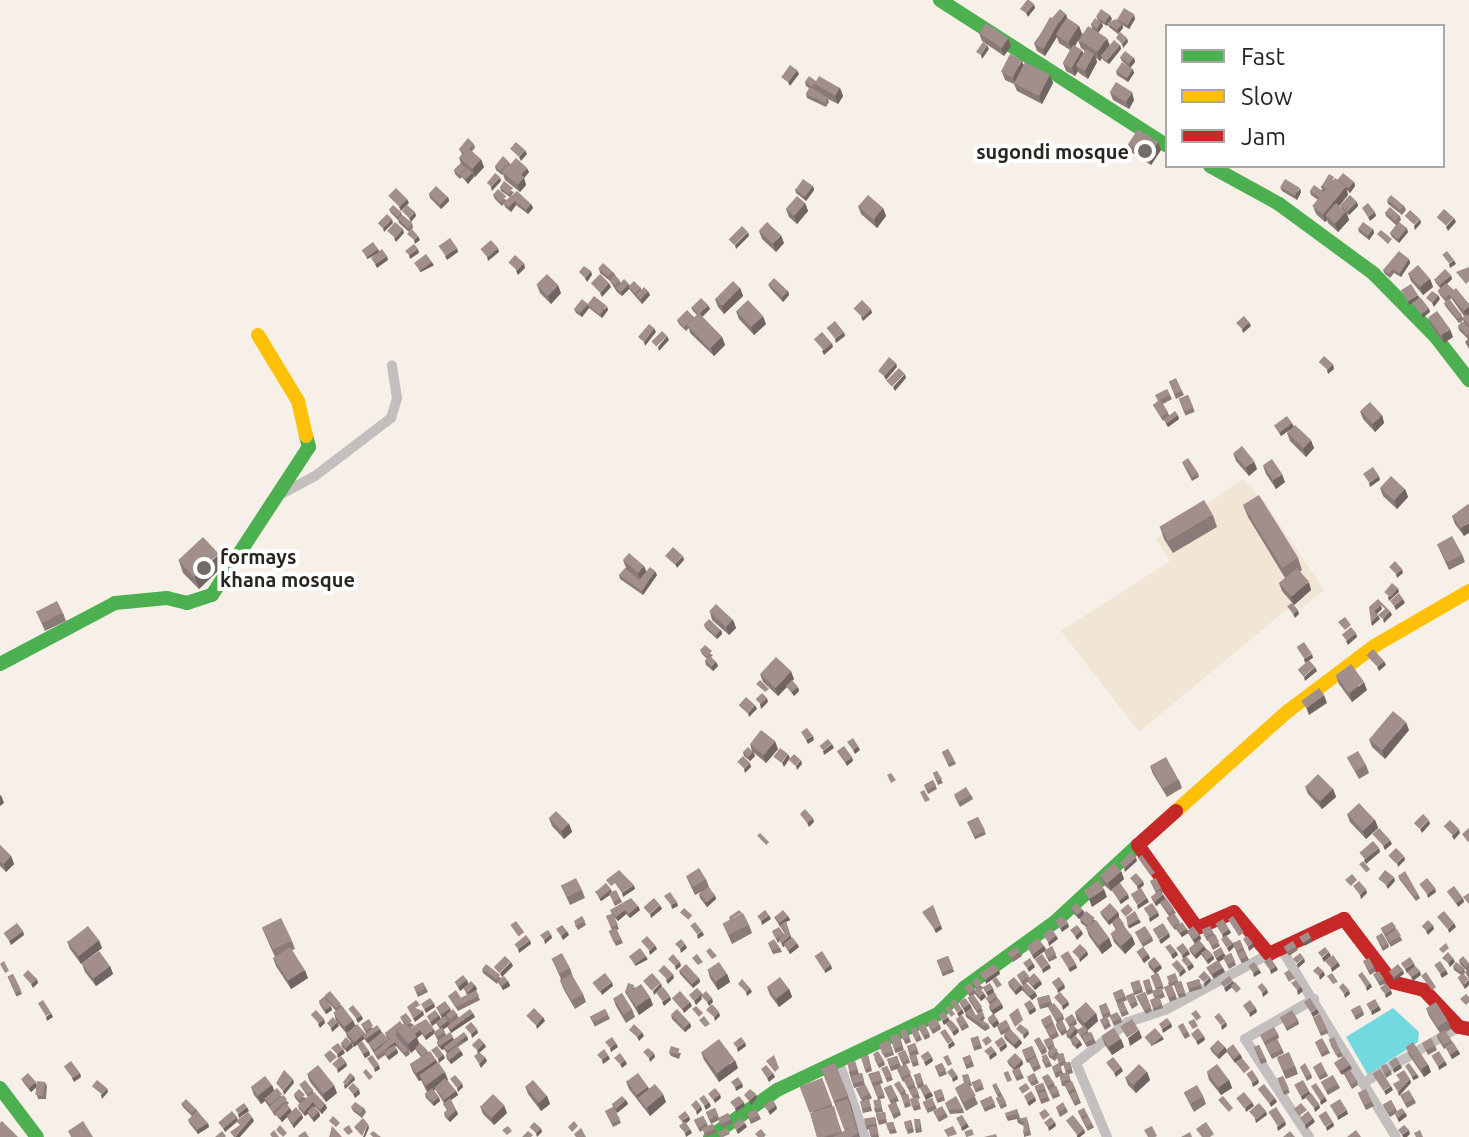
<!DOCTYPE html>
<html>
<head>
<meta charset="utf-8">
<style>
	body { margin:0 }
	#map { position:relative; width:1469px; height:1137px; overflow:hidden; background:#f6f0e8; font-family:Ubuntu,sans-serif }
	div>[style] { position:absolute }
	.built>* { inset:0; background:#f1e6d6 }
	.water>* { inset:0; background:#72d9de }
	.street>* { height:10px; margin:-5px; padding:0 5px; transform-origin:5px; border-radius:5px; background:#c2bfbe }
	.fast>* { height:14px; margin:-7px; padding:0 7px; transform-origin:7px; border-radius:7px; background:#4caf50 }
	.slow>* { height:14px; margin:-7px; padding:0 7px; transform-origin:7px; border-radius:7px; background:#ffc107 }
	.jam>* { height:14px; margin:-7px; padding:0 7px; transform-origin:7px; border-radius:7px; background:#c62828 }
	.wall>* { inset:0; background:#8b7b78; transform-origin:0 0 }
	.shaded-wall>* { inset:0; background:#716462; transform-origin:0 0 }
	.building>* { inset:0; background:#a28f8c; transform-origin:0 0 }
	.dots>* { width:22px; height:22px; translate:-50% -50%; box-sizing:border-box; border:4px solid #fff; border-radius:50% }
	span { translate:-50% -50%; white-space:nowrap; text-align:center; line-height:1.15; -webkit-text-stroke:8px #fff; paint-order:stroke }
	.poi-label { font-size:20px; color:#292520; font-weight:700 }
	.right { translate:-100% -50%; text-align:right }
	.left { translate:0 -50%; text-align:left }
	.legend { position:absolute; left:1165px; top:24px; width:280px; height:144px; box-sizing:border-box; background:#fff; border:2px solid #a9a8a6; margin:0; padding:10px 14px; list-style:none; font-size:24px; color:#292520 }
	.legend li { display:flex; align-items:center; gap:16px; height:40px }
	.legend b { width:40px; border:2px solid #a9a8a6 }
</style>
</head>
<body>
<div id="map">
	<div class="built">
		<i style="clip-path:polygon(1243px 479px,1266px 504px,1324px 590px,1301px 609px,1295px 604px,1285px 611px,1139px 732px,1061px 631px,1170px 561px,1156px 539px)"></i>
	</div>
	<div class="water">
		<i style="clip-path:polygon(1393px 1008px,1419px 1032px,1418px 1042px,1368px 1075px,1346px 1037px)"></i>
	</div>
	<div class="street">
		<i style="left:283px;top:493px;width:36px;rotate:-28deg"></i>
		<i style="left:315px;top:476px;width:96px;rotate:-37.3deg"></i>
		<i style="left:391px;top:418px;width:21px;rotate:-73deg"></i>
		<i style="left:397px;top:398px;width:33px;rotate:-99deg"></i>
		<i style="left:1282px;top:950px;width:156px;rotate:58.7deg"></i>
		<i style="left:1363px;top:1083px;width:111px;rotate:-30.3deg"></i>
		<i style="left:838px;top:1060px;width:82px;rotate:70.7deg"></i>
		<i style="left:1363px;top:1083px;width:63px;rotate:58.6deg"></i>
		<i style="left:1107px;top:1137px;width:80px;rotate:-112.7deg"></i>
		<i style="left:1076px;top:1063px;width:66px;rotate:-38.3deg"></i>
		<i style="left:1128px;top:1022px;width:39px;rotate:-18deg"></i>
		<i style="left:1165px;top:1010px;width:118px;rotate:-28.3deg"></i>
		<i style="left:1309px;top:1137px;width:117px;rotate:-123.1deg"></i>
		<i style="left:1245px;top:1039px;width:80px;rotate:-30.1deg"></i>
	</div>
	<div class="fast">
		<i style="left:940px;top:0;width:270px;rotate:32.7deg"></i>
		<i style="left:1210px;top:166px;width:79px;rotate:28.8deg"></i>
		<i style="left:1279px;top:204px;width:117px;rotate:36.3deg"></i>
		<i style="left:1373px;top:273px;width:88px;rotate:45.5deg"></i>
		<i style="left:1435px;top:336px;width:56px;rotate:52.3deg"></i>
		<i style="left:0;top:664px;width:130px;rotate:-27.9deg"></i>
		<i style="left:115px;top:603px;width:52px;rotate:-5.5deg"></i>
		<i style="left:167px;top:598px;width:21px;rotate:14deg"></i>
		<i style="left:187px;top:603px;width:26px;rotate:-18deg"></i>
		<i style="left:212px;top:595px;width:177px;rotate:-56.8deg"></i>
		<i style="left:309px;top:447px;width:11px;rotate:-105deg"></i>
		<i style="left:0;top:1088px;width:61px;rotate:52.9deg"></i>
		<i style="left:710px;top:1137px;width:82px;rotate:-35deg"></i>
		<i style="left:777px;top:1090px;width:178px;rotate:-25.3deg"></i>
		<i style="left:938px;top:1014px;width:37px;rotate:-45deg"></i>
		<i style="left:964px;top:988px;width:112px;rotate:-36deg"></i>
		<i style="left:1055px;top:922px;width:113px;rotate:-42.9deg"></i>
	</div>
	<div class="slow">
		<i style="left:258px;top:335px;width:77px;rotate:58.8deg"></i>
		<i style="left:298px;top:401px;width:36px;rotate:77deg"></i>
		<i style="left:1176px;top:811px;width:150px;rotate:-41.8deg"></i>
		<i style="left:1288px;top:711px;width:110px;rotate:-36.9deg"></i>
		<i style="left:1376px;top:645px;width:108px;rotate:-30.1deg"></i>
	</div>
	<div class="jam">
		<i style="left:1176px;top:811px;width:51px;rotate:138.2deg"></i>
		<i style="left:1138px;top:845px;width:102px;rotate:54.6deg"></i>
		<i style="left:1197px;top:928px;width:40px;rotate:-23.4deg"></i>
		<i style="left:1234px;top:912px;width:55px;rotate:50.2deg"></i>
		<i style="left:1269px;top:954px;width:83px;rotate:-25deg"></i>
		<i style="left:1344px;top:919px;width:79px;rotate:52.7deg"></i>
		<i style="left:1392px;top:982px;width:33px;rotate:14deg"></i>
		<i style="left:1424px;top:990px;width:51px;rotate:46.6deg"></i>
		<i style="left:1459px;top:1027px;width:10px;rotate:11deg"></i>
	</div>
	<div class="wall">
		<i style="clip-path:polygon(evenodd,1066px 14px,1067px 18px,1079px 26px,1082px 34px,1092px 28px,1091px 24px,1098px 20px,1096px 16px,1112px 19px,1109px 22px,1118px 21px,1117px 19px,1135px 19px,1129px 29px,1122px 25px,1123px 28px,1118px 34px,1109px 27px,1108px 24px,1107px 26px,1102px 23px,1103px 26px,1098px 33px,1109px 46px,1120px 45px,1121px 49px,1109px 64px,1103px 60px,1102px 58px,1100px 61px,1096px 58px,1097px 62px,1088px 79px,1079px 73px,1078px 71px,1075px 76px,1066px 71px,1063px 63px,1070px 50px,1059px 43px,1057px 37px,1045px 56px,1037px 51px,1034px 43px,1052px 18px,1066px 14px,1078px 40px,1081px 48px,1085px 51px,1083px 54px,1075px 46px,1078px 40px)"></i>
		<i style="clip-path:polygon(979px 33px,1011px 46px,1004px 56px,982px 41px)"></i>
		<i style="clip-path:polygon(1120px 57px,1134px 58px,1135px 62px,1130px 68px,1134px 73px,1128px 82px,1117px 75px,1116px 71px,1129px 67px,1122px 61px)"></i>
		<i style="clip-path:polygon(1023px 64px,1050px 75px,1053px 83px,1042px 104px,1017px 91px,1014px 84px,1005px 80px,1002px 72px)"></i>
		<i style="clip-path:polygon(816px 81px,840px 88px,843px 96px,838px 104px,828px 99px,829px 102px,826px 107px,807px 98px,806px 94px,809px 88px,806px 86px,805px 82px)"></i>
		<i style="clip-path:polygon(1110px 92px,1134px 100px,1129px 109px,1113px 100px)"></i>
		<i style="clip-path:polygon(1158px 142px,1161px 150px,1151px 165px,1131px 152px,1128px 144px)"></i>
		<i style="clip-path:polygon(474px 144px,475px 148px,472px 151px,484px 167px,475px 177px,473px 176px,468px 184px,462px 177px,460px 179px,455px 174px,454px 170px,461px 163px,459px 158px,462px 154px,459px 149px)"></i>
		<i style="clip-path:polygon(509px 162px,510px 164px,529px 172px,524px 178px,526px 185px,520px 192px,505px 180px,503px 174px,502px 175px,496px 170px,495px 166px)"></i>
		<i style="clip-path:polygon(1335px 179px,1354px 182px,1355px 186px,1350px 193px,1347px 190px,1348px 195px,1339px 206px,1342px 208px,1340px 205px,1357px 202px,1358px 206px,1349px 215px,1347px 213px,1349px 220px,1338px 232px,1328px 223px,1327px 220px,1325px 222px,1316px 214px,1313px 206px,1318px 200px,1311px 195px,1310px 191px,1322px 190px,1321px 186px)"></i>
		<i style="clip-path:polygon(813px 186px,814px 190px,806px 201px,796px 193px,795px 189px)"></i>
		<i style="clip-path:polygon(500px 187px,514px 192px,511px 196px,531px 204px,533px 208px,528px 214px,516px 205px,511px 212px,505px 207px,504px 204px,502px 206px,495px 199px,493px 195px,507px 200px,510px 197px,501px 191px)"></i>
		<i style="clip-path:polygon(1280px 187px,1301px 192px,1297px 200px,1282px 191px)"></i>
		<i style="clip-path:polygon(429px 194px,448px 197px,449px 201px,441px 209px,430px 198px)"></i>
		<i style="clip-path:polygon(1387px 200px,1404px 206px,1406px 210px,1402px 215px,1388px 204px)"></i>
		<i style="clip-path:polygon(805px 203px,808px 211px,797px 224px,789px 217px,786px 209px)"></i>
		<i style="clip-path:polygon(858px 206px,883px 208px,886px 216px,877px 228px,861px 214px)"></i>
		<i style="clip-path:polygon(389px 209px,401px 212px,402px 215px,412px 223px,413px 228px,409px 232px,399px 223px,398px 220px,391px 213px)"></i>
		<i style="clip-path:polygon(1385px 212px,1400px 216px,1401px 220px,1399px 222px,1408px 232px,1399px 243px,1392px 237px,1390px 233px,1396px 225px,1386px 216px)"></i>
		<i style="clip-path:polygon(1358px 228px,1373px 229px,1374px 233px,1369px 240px,1359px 232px)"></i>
		<i style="clip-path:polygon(759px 231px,784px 243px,776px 252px,762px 239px)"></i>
		<i style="clip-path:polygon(1409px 259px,1410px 263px,1401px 277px,1394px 273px,1390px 278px,1385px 274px,1383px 270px)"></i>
		<i style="clip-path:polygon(599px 269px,613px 272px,621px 283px,641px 288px,641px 290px,650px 295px,642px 304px,629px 289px,622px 296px,617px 292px,610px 281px,600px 273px)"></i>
		<i style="clip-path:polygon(1408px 273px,1430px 279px,1433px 287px,1423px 295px,1411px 281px)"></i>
		<i style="clip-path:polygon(evenodd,1434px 279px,1452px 279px,1447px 284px,1469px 304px,1469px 349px,1465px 342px,1468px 339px,1459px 330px,1458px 326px,1464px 322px,1463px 320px,1459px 323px,1446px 307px,1444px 303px,1446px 302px,1440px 295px,1438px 291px,1441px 289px,1436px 283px,1434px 279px,1451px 298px,1464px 316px,1463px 318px,1450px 300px,1451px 298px)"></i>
		<i style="clip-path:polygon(768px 284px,788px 291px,789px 295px,783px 302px,770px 288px)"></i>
		<i style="clip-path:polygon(537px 285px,561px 293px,551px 304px,540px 293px)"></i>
		<i style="clip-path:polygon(740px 288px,743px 296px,724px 314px,718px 307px,715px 299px)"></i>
		<i style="clip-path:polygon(588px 304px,608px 310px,602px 318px,589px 308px,582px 317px,576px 313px,574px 309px)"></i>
		<i style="clip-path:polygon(691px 307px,710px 309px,702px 317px,722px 337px,725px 345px,714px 356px,690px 333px,689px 328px,686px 331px,679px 324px,677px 320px,695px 317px,697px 315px,693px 311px)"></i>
		<i style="clip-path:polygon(736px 311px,766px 324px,754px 335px,739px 319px)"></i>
		<i style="clip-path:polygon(1428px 318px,1453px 337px,1444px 343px,1431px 326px)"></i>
		<i style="clip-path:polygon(1169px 381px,1182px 391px,1184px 395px,1176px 399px)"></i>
		<i style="clip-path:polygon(1167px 389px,1172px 399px,1163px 404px,1169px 415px,1179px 419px,1168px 427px,1164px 420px,1163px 421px,1153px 405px,1158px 402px)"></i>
		<i style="left:1188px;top:395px;width:18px;height:10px;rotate:68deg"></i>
		<i style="clip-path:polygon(1360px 411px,1382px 415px,1384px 423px,1375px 432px,1363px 419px)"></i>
		<i style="clip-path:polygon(1274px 425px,1294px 426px,1314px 448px,1306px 457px,1290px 441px,1287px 433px,1291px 429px,1281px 436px)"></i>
		<i style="clip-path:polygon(1233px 453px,1257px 469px,1249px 476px,1236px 461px)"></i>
		<i style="clip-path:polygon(1182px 462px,1198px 473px,1199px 477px,1192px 481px)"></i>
		<i style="clip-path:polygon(1263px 466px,1285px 482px,1276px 489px,1266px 474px)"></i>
		<i style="clip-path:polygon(1380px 488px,1405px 489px,1408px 497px,1397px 509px,1383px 496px)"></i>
		<i style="clip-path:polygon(1243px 505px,1298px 558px,1302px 570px,1300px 572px,1311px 590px,1294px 605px,1282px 591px,1279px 583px,1285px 578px,1248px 517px)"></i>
		<i style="clip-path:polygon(1469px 505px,1464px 536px,1455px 524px,1452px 516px)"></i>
		<i style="clip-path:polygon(1213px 515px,1217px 527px,1173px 553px,1164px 539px,1160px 527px)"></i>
		<i style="clip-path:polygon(1437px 544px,1462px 554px,1465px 562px,1449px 570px)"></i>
		<i style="clip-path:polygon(623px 560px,644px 566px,646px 571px,657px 575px,643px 595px,620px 579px,619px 575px,626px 568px)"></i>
		<i style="clip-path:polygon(179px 561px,224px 565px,199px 589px,183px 573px)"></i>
		<i style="clip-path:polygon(36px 611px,63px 613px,66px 621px,45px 631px)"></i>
		<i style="clip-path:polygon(710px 612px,733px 620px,736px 628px,729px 635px,712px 620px)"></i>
		<i style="clip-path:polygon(704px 625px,721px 630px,722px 634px,717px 639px,706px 629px)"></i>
		<i style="clip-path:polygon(700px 650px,713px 655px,711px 657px,716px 662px,718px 666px,713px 671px,706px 665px,705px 661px,707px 659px,702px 654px)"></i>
		<i style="clip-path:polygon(760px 674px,794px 679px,792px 681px,799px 691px,794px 696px,787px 687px,778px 696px,763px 682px)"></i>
		<i style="clip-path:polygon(1336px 676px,1367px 690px,1352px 702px,1339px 684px)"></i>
		<i style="clip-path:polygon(1409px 730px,1385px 759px,1372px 747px,1369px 739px)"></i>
		<i style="clip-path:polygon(750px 744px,778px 749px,766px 763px,753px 752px,755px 756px,750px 761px,744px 756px,743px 752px,752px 751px)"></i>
		<i style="clip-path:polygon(948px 749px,956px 764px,949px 767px,942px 752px)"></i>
		<i style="clip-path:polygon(1347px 757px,1366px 765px,1369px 773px,1359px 779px)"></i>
		<i style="clip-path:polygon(1150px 766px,1179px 780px,1182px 788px,1167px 797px,1153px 774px)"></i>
		<i style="clip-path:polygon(937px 771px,943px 783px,938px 785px,933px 773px)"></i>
		<i style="clip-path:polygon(933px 780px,937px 789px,928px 794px,924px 785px)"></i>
		<i style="clip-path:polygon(1305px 786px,1333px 789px,1336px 797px,1322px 809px,1308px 794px)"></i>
		<i style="clip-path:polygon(954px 795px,971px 795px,973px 799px,960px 807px)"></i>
		<i style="clip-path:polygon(1347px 814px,1375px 820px,1378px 828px,1366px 839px,1350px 822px)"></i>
		<i style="left:978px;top:817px;width:19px;height:12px;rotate:65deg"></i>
		<i style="clip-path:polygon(549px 818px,569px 824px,572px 832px,564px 839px,552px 826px)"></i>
		<i style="clip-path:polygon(0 845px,11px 856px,14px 864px,6px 872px,0 866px)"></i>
		<i style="clip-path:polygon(1121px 871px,1124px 879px,1115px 887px,1129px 898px,1121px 904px,1112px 890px,1111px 891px,1103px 884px,1100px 876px)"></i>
		<i style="clip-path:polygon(686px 876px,706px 879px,709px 887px,716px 899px,707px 907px,700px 898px,699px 894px,703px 891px,695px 895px)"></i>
		<i style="clip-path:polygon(1398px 876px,1418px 894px,1420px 898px,1416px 901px,1400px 880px)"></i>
		<i style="clip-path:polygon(1150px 881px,1161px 888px,1163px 892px,1162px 893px,1176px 913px,1174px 914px,1180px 924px,1187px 930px,1200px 935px,1201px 939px,1199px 940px,1214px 959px,1208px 964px,1201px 954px,1196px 959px,1191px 953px,1189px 949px,1195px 944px,1188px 933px,1182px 937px,1176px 929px,1175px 930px,1169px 922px,1167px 918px,1169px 916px,1160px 903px,1156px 906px,1153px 901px,1151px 897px,1156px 893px)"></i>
		<i style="clip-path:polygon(561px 885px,582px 890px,585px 898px,570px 905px)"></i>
		<i style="clip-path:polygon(595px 891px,612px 892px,620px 898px,622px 902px,615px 906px,610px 895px,601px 901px)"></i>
		<i style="clip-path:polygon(638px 906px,640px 910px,630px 918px,626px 914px,618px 921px,614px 917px,619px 929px,617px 930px,623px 943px,616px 946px,609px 931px,612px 930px,606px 916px,612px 914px,610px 910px)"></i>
		<i style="clip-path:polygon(1071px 908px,1083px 910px,1084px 913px,1096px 921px,1109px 938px,1112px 946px,1102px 954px,1089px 936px,1086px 927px,1081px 923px,1080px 919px,1082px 916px,1079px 919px,1072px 912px)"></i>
		<i style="clip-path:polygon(1100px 912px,1118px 912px,1119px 917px,1135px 944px,1125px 954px,1114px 942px,1111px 934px,1116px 930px,1112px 923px,1109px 925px,1102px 916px)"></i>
		<i style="clip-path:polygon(582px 916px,586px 925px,578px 930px,575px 925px)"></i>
		<i style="clip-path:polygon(788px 916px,790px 920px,786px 922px,791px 938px,799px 947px,790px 954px,785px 946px,783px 947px,780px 941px,778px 943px,772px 931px,784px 934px,785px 934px,774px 917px)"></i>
		<i style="clip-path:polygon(729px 917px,749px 925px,752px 933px,732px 944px,723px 924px,730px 920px)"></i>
		<i style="left:1392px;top:922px;width:21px;height:13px;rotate:61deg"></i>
		<i style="clip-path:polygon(1210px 926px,1220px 946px,1213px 950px,1208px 940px,1207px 941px,1202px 930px)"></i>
		<i style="clip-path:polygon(262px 928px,292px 941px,295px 949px,292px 950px,308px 978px,291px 989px,276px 966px,273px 958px,275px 957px)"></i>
		<i style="clip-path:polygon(1135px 932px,1152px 937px,1153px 941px,1143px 947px,1150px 958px,1144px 963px,1137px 952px,1143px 947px)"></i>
		<i style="clip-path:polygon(1376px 937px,1388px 943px,1389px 947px,1383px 951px)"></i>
		<i style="left:1240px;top:940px;width:22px;height:8px;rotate:66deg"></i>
		<i style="clip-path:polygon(67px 941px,102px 948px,81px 964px,70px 949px)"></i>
		<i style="clip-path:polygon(768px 943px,780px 948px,782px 952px,773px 954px)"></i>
		<i style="clip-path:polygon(1027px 946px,1044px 946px,1046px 950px,1052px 946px,1057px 958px,1049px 962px,1044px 951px,1034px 959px)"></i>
		<i style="clip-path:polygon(1296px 946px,1298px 950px,1289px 956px,1284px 947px)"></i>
		<i style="clip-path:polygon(1020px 952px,1022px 956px,1013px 962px,1008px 953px)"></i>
		<i style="clip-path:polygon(1213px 952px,1226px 956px,1231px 953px,1236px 965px,1229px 969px,1224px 959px,1219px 962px,1225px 972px,1214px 979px,1207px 968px,1217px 961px)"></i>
		<i style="left:948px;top:956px;width:17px;height:12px;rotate:69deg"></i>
		<i style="clip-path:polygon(552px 959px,570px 968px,573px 977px,583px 994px,586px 1002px,575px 1009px,563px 988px,560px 980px,561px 979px)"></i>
		<i style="clip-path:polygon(1459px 960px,1469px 963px,1469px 979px,1465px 972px,1464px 975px,1465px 989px,1458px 978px,1461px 975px,1454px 970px,1453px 966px,1464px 968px,1465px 972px,1467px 971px,1460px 964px)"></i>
		<i style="clip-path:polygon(1363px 961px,1374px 967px,1376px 971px,1370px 975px)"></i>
		<i style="clip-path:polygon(1148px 963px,1162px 968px,1155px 974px,1158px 973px,1164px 989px,1162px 989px,1165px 997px,1160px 999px,1163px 1008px,1154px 1011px,1150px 1000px,1155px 998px,1153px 995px,1153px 993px,1147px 995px,1143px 981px,1149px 979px,1153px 991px,1156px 990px,1151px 976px,1155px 974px,1149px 967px)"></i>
		<i style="clip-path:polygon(82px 964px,110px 966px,113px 974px,96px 986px,85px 972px)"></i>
		<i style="clip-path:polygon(482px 969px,508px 981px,510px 986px,503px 990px,498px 982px,497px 984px,483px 973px)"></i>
		<i style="clip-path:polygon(679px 970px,699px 978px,700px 982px,693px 988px,680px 974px)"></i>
		<i style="clip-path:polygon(708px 970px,727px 974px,730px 982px,718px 990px,710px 978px)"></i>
		<i style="clip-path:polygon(1175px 973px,1178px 982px,1181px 981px,1186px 996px,1179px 998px,1174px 985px,1172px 986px,1177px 999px,1170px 1002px,1164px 987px,1169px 985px,1168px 983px)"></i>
		<i style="left:13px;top:974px;width:22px;height:6px;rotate:66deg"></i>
		<i style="clip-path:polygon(1373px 974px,1384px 979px,1386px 983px,1380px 986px)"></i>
		<i style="clip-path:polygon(1017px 975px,1029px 977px,1042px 984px,1035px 990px,1028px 982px,1026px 983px,1035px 992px,1037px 996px,1032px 1000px,1022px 990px,1016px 995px,1009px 986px,1008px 982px,1021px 985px,1022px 987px,1023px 986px)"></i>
		<i style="left:1199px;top:979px;width:10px;height:13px;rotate:73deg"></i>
		<i style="clip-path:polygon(467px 980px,468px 983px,477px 989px,474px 991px,476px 990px,480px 1000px,458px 1011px,448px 996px,461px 998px,467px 995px,464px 988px,460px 991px,455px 982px)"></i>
		<i style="left:1139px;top:980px;width:13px;height:9px;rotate:72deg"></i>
		<i style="clip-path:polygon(972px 982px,994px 992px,1003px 1008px,994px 1014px,999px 1024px,1006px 1020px,1011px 1030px,1022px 1043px,1016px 1049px,1005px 1039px,1004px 1035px,1006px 1033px,1001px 1035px,997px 1026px,994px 1028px,989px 1022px,988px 1018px,993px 1014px,990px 1010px,989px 1006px,990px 1005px,986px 998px,993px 993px,988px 996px,983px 988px,981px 990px,986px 997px,981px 1001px,975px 994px,973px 995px,983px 1011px,982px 1012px,985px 1018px,983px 1021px,988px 1024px,990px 1028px,985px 1031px,966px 1017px,965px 1012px,959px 1002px,970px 1004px,976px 1016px,978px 1014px,970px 1002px,968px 998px,970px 997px,964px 988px,974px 989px,975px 990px,976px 989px)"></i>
		<i style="clip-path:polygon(414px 987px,426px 988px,428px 992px,418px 997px)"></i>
		<i style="clip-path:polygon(635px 987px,653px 1005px,639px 1015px,625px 992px)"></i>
		<i style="clip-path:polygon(767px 987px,789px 989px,792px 997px,779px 1007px,770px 995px)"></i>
		<i style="clip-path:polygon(1122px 989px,1127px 1000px,1123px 1002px,1129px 1014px,1122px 1017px,1113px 993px)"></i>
		<i style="clip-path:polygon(1145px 992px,1152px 1011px,1146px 1014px,1136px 996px)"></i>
		<i style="clip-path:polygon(1133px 993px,1138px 1005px,1132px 1009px,1126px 996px)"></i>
		<i style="clip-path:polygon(1049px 995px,1052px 1004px,1063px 1015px,1064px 1019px,1062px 1021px,1067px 1031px,1070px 1028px,1065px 1019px,1076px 1020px,1077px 1024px,1074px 1026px,1077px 1030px,1083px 1027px,1077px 1020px,1075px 1012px,1096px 1013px,1098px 1021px,1087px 1030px,1089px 1033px,1091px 1032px,1096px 1043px,1087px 1047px,1078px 1032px,1075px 1036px,1080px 1041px,1082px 1045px,1077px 1049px,1072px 1044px,1071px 1040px,1067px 1037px,1066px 1033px,1062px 1036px,1057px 1028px,1056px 1024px,1057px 1023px,1048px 1007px,1040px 1009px,1037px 998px)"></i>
		<i style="clip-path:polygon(325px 996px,342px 1006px,356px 1026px,365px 1034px,366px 1033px,361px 1024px,373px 1028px,381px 1032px,388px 1041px,385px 1033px,404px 1024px,400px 1017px,414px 1025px,410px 1028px,435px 1033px,440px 1029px,436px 1023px,432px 1026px,427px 1016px,440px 1019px,442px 1018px,436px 1007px,451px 1011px,457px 1014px,458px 1017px,475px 1017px,451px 1033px,447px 1026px,443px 1029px,446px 1035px,454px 1040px,467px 1036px,468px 1040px,458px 1047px,463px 1055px,451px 1064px,447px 1059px,446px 1055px,447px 1054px,444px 1049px,442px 1050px,438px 1046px,437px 1042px,438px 1041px,434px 1033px,426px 1040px,422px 1034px,417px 1038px,419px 1043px,436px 1060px,448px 1081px,456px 1091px,458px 1095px,451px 1100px,458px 1114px,450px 1122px,445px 1117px,444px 1113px,447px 1110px,443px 1104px,444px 1103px,435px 1089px,434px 1090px,440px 1101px,434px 1106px,426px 1098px,425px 1094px,427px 1092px,421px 1080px,419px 1081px,413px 1072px,410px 1064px,421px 1057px,415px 1049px,411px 1053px,409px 1050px,410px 1054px,406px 1057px,396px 1046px,395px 1047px,398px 1053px,389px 1060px,385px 1055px,378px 1060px,368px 1043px,364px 1039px,358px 1044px,369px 1051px,370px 1055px,365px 1058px,357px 1044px,354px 1047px,351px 1043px,353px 1047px,347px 1052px,342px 1047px,341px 1043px,351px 1042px,347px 1037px,346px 1033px,336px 1021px,334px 1013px,336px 1011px,328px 1002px,332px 1010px,326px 1014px,320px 1005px,319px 1001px)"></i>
		<i style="clip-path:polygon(613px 998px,632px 1009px,635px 1017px,626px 1023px,616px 1006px)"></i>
		<i style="clip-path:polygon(1106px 1003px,1111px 1015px,1121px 1018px,1122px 1022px,1114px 1026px,1110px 1016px,1107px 1018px,1111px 1026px,1105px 1030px,1100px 1020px,1103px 1018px,1099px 1006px)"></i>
		<i style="clip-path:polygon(1426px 1008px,1448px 1021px,1451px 1029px,1446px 1032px,1460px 1054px,1452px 1059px,1446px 1048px,1444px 1049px,1438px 1039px,1437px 1035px,1440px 1033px,1429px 1016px)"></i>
		<i style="left:605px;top:1009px;width:11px;height:17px;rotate:63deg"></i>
		<i style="clip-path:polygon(1351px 1010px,1363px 1011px,1364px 1015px,1356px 1020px)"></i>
		<i style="clip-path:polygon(671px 1015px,690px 1023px,691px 1027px,685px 1032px,672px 1019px)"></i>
		<i style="clip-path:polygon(evenodd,1050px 1015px,1059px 1036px,1052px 1040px,1055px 1048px,1059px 1054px,1063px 1053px,1066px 1063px,1070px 1062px,1073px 1073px,1069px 1074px,1071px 1082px,1075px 1088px,1081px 1103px,1075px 1106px,1065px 1086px,1062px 1086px,1060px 1076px,1056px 1078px,1052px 1067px,1059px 1063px,1057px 1058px,1055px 1061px,1049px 1057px,1048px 1053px,1050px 1050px,1049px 1051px,1044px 1040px,1050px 1038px,1041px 1020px,1050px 1015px,1064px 1065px,1066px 1073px,1063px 1073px,1060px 1067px,1064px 1065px)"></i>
		<i style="clip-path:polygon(1280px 1017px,1298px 1020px,1299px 1024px,1287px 1031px)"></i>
		<i style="clip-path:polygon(1313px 1017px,1327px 1029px,1328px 1033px,1321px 1036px)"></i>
		<i style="clip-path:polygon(956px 1019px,967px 1023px,969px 1027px,962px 1031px)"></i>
		<i style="clip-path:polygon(927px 1023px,940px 1025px,941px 1029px,933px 1034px)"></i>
		<i style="clip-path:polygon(1178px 1026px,1188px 1032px,1190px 1036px,1185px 1039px)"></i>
		<i style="left:916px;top:1027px;width:14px;height:6px;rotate:65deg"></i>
		<i style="left:906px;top:1029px;width:14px;height:6px;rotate:69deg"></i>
		<i style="clip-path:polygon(920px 1030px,929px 1033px,930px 1037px,925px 1040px)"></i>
		<i style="left:899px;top:1034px;width:17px;height:9px;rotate:73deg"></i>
		<i style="clip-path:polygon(1278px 1034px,1279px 1038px,1277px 1039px,1284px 1053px,1272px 1059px,1260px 1035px)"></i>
		<i style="left:978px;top:1036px;width:13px;height:8px;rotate:72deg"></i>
		<i style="clip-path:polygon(1102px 1037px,1121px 1039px,1124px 1047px,1112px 1055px,1105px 1045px)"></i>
		<i style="clip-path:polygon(889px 1040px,894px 1055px,885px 1058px,879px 1044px)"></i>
		<i style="clip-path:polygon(1034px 1040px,1046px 1048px,1047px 1052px,1042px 1055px)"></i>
		<i style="clip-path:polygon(1315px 1042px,1328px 1049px,1330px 1053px,1322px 1057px)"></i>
		<i style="clip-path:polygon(915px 1043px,919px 1054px,916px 1055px,919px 1065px,913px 1067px,907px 1046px)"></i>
		<i style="clip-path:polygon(1422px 1043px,1435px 1046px,1437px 1050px,1428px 1055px)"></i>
		<i style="clip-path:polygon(1330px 1044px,1341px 1052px,1343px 1056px,1338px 1058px)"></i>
		<i style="clip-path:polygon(1259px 1045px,1267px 1062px,1261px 1064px,1254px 1047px)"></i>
		<i style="clip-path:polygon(1032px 1046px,1041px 1068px,1034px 1072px,1029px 1062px,1027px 1063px,1022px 1050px)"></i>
		<i style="clip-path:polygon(1225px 1047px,1226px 1050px,1240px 1054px,1242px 1058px,1235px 1063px,1227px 1052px,1219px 1059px,1212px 1052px,1210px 1048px)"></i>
		<i style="clip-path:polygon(1406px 1047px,1431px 1072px,1424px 1077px,1409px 1055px)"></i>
		<i style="clip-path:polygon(669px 1052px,681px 1053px,679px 1059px,671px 1056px)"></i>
		<i style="clip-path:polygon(701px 1052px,738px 1068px,719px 1082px,704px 1060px)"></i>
		<i style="clip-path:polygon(898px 1053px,909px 1059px,910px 1063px,906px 1064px,920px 1098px,918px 1099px,921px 1109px,914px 1111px,910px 1099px,913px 1098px,904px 1081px,903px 1082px,897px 1069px,891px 1071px,887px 1059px,897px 1056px,901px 1067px,903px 1065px)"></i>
		<i style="clip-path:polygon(1046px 1054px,1052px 1066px,1046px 1068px,1042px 1060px)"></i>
		<i style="clip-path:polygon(868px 1055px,872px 1071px,866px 1073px,861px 1057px)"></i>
		<i style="left:970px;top:1055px;width:12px;height:8px;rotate:70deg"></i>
		<i style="clip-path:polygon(874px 1058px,884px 1061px,885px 1065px,879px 1068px)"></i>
		<i style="clip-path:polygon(1277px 1058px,1295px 1066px,1298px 1074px,1286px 1079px)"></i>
		<i style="clip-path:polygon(1022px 1060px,1023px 1064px,1019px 1068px,1024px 1078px,1017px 1081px,1012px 1071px,1014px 1070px,1009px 1065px,1007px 1061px)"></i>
		<i style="clip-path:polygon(855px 1061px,859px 1074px,862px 1073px,865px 1085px,872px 1098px,869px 1100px,872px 1111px,863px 1113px,860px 1101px,862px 1101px,856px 1089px,862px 1086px,854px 1088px,849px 1072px)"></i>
		<i style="clip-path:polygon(835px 1063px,851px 1104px,860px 1137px,817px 1137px,811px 1116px,822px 1078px,842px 1132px,845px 1131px,821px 1068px)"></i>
		<i style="left:942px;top:1063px;width:12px;height:8px;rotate:66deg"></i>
		<i style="clip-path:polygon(1334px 1063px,1352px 1069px,1347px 1072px,1357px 1081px,1358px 1085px,1352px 1089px,1344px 1074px,1342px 1075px)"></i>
		<i style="left:887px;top:1066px;width:15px;height:6px;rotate:67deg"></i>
		<i style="clip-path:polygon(1381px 1066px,1390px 1070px,1392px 1074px,1386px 1078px)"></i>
		<i style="clip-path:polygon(1300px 1067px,1311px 1074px,1312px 1078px,1307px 1081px)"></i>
		<i style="clip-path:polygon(1313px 1067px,1326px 1072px,1328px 1076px,1320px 1080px)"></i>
		<i style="clip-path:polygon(879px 1071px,883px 1083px,880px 1084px,885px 1098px,880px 1099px,883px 1112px,876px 1113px,874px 1109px,878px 1099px,868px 1074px)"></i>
		<i style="clip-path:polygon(1147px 1072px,1150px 1080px,1136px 1093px,1128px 1085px,1125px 1077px)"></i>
		<i style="clip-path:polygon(1207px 1072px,1229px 1080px,1232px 1088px,1221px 1095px,1209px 1080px)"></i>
		<i style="clip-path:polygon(920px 1073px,924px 1085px,933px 1096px,926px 1100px,920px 1088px,918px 1089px,914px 1075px)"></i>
		<i style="clip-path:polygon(1034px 1073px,1039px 1083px,1032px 1086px,1028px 1080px)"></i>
		<i style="clip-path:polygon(307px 1074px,337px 1093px,326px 1102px,310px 1082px)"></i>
		<i style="clip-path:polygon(968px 1074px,972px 1086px,970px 1086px,978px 1104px,966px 1111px,955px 1088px,964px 1083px)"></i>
		<i style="left:1283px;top:1076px;width:18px;height:6px;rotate:68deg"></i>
		<i style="clip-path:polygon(1042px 1077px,1054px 1083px,1055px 1087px,1056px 1086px,1060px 1096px,1053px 1099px)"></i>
		<i style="clip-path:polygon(21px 1078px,37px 1086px,45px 1082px,47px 1086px,46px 1099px,38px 1099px,37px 1095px,37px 1087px,31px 1092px,23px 1082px)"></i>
		<i style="left:980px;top:1079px;width:11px;height:9px;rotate:68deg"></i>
		<i style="clip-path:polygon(626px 1081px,648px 1087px,649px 1089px,666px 1102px,650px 1116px,629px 1089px)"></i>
		<i style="clip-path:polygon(1321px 1082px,1338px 1084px,1340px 1088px,1328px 1095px)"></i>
		<i style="left:1043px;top:1083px;width:19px;height:9px;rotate:69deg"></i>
		<i style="clip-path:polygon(299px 1084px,313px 1090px,313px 1092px,325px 1104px,327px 1108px,322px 1114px,315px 1107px,314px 1107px,319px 1112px,320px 1116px,314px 1122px,308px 1114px,305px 1116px,299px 1109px,298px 1105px,300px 1104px,295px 1098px,294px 1094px,306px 1098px,308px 1097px)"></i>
		<i style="clip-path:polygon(894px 1084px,905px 1090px,906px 1094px,908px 1094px,911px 1106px,905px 1108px,902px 1097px)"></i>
		<i style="clip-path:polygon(272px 1085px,274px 1090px,289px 1103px,287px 1105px,291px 1111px,303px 1118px,294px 1128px,287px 1117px,282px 1122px,276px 1115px,275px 1116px,265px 1101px,261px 1104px,254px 1095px,251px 1087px)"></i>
		<i style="clip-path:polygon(891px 1085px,899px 1101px,896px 1102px,901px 1115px,894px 1119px,888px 1105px,891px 1104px,884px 1088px)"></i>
		<i style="clip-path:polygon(992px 1085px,1001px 1093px,1007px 1106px,1001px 1109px,996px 1098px,998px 1097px)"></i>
		<i style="clip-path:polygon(525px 1086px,547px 1096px,550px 1104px,541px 1111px,528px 1094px)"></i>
		<i style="left:941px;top:1089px;width:12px;height:8px;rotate:70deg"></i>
		<i style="clip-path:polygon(1184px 1093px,1203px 1096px,1206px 1104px,1194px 1112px)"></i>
		<i style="clip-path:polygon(1358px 1093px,1372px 1102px,1374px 1106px,1366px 1110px)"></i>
		<i style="clip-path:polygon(1400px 1095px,1414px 1099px,1416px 1103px,1407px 1108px)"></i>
		<i style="left:991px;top:1096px;width:12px;height:12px;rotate:66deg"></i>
		<i style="left:932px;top:1098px;width:12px;height:10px;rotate:66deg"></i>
		<i style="clip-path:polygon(626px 1100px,628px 1104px,617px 1113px,615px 1110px,621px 1123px,613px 1127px,605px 1111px,613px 1107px,612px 1104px)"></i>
		<i style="clip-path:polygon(1391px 1100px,1397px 1111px,1407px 1116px,1399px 1122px,1395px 1114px,1390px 1117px,1385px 1109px,1383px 1105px)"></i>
		<i style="clip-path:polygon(181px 1103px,196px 1109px,209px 1127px,198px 1134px,190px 1124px,188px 1120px,192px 1116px,183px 1107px)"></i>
		<i style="clip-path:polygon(945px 1103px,963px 1109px,964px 1113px,950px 1114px)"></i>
		<i style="clip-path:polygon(480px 1106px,507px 1113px,494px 1125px,483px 1114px)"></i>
		<i style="clip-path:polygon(351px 1107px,364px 1108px,366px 1112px,362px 1118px,353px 1111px)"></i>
		<i style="clip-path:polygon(1056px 1107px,1066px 1108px,1068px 1112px,1060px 1117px)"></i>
		<i style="clip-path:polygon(715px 1108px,719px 1118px,728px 1113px,733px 1123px,722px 1128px,719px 1120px,711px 1124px,706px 1112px)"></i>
		<i style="left:1084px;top:1108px;width:22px;height:7px;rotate:63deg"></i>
		<i style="clip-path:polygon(1017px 1109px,1020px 1118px,1028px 1121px,1031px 1135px,1024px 1137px,1024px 1126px,1018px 1123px,1017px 1119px,1008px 1121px,1006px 1117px)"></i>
		<i style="clip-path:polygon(933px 1111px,946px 1113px,948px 1117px,939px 1122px)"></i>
		<i style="clip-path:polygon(885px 1112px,887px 1123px,893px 1122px,897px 1133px,890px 1134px,886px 1123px,879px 1125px,876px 1114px)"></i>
		<i style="clip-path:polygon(747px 1114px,759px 1115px,761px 1119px,751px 1124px)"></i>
		<i style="clip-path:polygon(703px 1116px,708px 1126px,713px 1124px,716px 1133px,706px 1137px,703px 1130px,700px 1132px,694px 1120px)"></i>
		<i style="clip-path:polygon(875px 1117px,876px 1121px,879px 1137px,871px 1137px,869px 1129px,867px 1130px,866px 1126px)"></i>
		<i style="clip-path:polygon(920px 1119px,922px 1132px,916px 1133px,915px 1129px)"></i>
		<i style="clip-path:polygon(911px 1120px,914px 1132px,908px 1134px,904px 1122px)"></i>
	</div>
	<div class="shaded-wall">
		<i style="clip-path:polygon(1034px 4px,1035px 8px,1028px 17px,1026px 13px)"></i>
		<i style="clip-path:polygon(1066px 14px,1067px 18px,1060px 27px,1061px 30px,1045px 56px,1042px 48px,1059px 22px)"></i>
		<i style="clip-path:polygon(1134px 14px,1135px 19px,1129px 29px,1127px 25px)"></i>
		<i style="clip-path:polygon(1110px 15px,1112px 19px,1107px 26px,1105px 22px)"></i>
		<i style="clip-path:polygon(1101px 22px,1103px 26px,1098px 33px,1097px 29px)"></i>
		<i style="clip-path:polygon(1122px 24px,1123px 28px,1118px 34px,1117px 30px)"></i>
		<i style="clip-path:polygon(1079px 26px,1082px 34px,1072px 51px,1069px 43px)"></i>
		<i style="clip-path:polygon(1008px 38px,1011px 46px,1004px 56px,1001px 48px)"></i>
		<i style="clip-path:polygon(1107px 38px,1110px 46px,1100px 61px,1097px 53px)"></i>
		<i style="clip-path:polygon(1127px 38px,1128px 42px,1123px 48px,1122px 44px)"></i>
		<i style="clip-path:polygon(987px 45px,989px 49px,982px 59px,981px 55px)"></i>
		<i style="clip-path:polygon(1120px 45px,1121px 49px,1109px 64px,1107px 60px)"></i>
		<i style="clip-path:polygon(1082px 50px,1085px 58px,1076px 65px,1078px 71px,1075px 76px,1072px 68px)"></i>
		<i style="clip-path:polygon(1094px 54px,1097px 62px,1088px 79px,1085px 71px)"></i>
		<i style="clip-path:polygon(1134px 58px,1135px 62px,1130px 68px,1129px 64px)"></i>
		<i style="clip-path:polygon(1022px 60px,1024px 68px,1016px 85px,1013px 77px)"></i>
		<i style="clip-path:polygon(1133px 69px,1134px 73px,1128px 82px,1126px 78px)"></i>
		<i style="clip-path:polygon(797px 70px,799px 74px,790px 86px,788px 82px)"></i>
		<i style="clip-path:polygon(1050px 75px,1053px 83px,1042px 104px,1039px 96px)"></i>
		<i style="clip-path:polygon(840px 88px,843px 96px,838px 104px,835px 96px)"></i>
		<i style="clip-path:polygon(1132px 92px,1134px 100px,1129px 109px,1126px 101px)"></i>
		<i style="clip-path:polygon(1158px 142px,1161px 150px,1151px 165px,1148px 157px)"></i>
		<i style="clip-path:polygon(525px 150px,527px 154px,521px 161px,519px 157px)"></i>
		<i style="clip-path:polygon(481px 159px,484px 167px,475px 177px,472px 169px)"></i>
		<i style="clip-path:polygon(527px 168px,529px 172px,524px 178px,526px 185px,520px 192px,517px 184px,521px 175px)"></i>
		<i style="clip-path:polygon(472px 173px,474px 177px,468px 184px,466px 180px)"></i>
		<i style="clip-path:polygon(500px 177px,501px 181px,492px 191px,491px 187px)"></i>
		<i style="clip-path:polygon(1354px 182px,1355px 186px,1350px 193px,1348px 189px)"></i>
		<i style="clip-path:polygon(813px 186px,814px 190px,806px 201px,804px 197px)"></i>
		<i style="clip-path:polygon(1346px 187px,1348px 195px,1329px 218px,1325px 215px,1327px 220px,1325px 222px,1323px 214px)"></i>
		<i style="clip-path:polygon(1300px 188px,1301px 192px,1297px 200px,1295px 196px)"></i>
		<i style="clip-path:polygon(448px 197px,449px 201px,441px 209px,440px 205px)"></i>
		<i style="clip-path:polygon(407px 199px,409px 203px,401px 211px,399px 207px)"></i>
		<i style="clip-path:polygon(515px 201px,516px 205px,511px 212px,509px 207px)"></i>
		<i style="clip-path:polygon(1357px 202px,1358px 206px,1349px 215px,1347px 211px)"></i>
		<i style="clip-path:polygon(805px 203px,808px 211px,797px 224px,794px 216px)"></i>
		<i style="clip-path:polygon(531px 204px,533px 208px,528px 214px,526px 210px)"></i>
		<i style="clip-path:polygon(883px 208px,886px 216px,877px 228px,874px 220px)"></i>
		<i style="clip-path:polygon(415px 212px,416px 216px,411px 222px,409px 218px)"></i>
		<i style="clip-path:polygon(1346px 212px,1349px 220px,1338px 232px,1335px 224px)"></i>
		<i style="clip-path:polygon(1375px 212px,1376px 216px,1370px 221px,1368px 217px)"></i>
		<i style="clip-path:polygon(1454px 218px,1456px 222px,1448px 231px,1446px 227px)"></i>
		<i style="clip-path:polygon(392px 219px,393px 223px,384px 232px,383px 228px)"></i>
		<i style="clip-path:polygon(1420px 219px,1421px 223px,1415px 230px,1414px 226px)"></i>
		<i style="clip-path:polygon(1407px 228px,1408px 232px,1399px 243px,1398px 239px)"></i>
		<i style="clip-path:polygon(403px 229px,404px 233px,396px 242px,394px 238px)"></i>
		<i style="clip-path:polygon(1373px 229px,1374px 233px,1369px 240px,1368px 236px)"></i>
		<i style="clip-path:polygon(748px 232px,749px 236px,736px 249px,735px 245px)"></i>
		<i style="clip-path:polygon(781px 235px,784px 243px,776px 252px,773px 244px)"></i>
		<i style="clip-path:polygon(418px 236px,420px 240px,415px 244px,414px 240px)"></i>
		<i style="clip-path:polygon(457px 248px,458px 252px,447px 260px,445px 256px)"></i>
		<i style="clip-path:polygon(498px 248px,499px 252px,488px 261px,487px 257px)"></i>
		<i style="left:378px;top:249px;width:4px;height:14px;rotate:63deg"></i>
		<i style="clip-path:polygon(418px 249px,419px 253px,410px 259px,409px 255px)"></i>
		<i style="clip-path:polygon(387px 256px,388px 260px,377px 268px,375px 264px)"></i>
		<i style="clip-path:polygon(1409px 259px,1410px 263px,1401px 277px,1400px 273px)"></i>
		<i style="clip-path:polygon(1454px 260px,1456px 264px,1450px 268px,1449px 264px)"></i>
		<i style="left:432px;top:262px;width:4px;height:15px;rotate:63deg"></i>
		<i style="clip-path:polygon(524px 263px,525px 268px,518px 275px,516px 271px)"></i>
		<i style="clip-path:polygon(591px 271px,592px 275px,587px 282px,585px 278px)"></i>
		<i style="clip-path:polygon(1451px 275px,1452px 279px,1441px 289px,1440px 285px)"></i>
		<i style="clip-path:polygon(1430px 279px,1433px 287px,1423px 295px,1420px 287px)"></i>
		<i style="clip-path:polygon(609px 283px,611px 287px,602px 297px,600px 293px)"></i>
		<i style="clip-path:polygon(629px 284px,630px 288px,622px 296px,621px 292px)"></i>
		<i style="clip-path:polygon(558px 285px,561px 293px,551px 304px,548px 296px)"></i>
		<i style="clip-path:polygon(740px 288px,743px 296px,724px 314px,722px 306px)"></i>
		<i style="clip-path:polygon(648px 291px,650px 295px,642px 304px,641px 300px)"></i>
		<i style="clip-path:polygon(788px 291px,789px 295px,783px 302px,782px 298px)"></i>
		<i style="clip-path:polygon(1418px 295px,1420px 299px,1409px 305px,1408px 301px)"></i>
		<i style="clip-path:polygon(1438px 295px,1440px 299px,1434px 307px,1432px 303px)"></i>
		<i style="clip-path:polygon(588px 305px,589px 308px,582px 317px,580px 313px)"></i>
		<i style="clip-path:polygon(708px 305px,710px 309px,700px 319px,699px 315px)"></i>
		<i style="clip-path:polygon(607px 306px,608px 310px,602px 318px,601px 314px)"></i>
		<i style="clip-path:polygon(1469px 307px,1469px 317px,1467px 319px,1464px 311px)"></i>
		<i style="clip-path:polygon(1429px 308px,1430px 312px,1423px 318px,1421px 314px)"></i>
		<i style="clip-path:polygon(871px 309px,872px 313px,863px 321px,861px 317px)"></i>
		<i style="clip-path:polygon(763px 316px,766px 324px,754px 335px,751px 327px)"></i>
		<i style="clip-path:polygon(1249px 322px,1251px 326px,1243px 333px,1242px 329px)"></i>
		<i style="clip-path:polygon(654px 328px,656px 332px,645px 346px,644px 342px)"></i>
		<i style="clip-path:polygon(1450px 329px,1453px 337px,1444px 343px,1442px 335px)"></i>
		<i style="clip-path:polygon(844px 332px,845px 336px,836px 343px,835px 339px)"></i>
		<i style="clip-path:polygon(667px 336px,669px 340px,659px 351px,658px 347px)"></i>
		<i style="clip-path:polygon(722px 337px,725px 345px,714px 356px,711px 348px)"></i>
		<i style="clip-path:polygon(832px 343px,833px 347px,824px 355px,822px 351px)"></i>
		<i style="clip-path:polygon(896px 363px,897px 367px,886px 380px,884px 376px)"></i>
		<i style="clip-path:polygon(1333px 364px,1334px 369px,1328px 374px,1327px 370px)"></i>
		<i style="clip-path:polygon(905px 374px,906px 378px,895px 391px,893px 387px)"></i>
		<i style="clip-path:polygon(1178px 415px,1179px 419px,1168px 427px,1166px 423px)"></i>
		<i style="clip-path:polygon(1382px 415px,1384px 423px,1375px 432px,1372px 424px)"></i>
		<i style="clip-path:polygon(1292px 423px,1294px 427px,1281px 436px,1280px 432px)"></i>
		<i style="clip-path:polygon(1311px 440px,1314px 448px,1306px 457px,1303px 449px)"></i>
		<i style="clip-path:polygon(1254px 461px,1257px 469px,1249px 476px,1246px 468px)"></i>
		<i style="clip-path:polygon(1282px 474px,1285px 482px,1276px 489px,1273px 481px)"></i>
		<i style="clip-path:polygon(1379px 476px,1380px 480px,1370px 487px,1369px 483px)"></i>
		<i style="clip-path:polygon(1405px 489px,1408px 497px,1397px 509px,1394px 501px)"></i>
		<i style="clip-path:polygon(1469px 523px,1469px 533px,1464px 536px,1461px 528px)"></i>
		<i style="clip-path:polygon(219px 554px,224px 565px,199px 589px,195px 577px)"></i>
		<i style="clip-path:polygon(683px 556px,684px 560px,677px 568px,675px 564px)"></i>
		<i style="clip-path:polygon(644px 566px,647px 574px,641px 581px,638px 573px)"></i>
		<i style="clip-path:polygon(1402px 569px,1403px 573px,1397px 578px,1396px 574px)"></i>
		<i style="clip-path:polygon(655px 571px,657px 575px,643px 595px,642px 591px)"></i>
		<i style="clip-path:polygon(1309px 582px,1311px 590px,1294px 605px,1291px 597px)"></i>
		<i style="clip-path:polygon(1398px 588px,1399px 592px,1389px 601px,1388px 597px)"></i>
		<i style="clip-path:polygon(1403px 599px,1405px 603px,1396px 610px,1394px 606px)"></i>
		<i style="clip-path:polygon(1381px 605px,1382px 609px,1376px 615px,1374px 611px)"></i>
		<i style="clip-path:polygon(1298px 610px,1299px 614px,1295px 618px,1293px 614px)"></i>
		<i style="clip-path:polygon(1390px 611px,1392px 615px,1384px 623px,1383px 619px)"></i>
		<i style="clip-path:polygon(1378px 615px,1380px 619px,1372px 626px,1371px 622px)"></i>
		<i style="clip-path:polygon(733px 620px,736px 628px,729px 635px,726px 627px)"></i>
		<i style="clip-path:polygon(721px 630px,722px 634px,717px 639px,716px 635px)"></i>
		<i style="clip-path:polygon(1356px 633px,1357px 637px,1348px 645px,1346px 641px)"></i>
		<i style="clip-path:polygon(1312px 654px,1313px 658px,1305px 663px,1304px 659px)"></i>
		<i style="clip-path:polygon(1384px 661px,1386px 665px,1379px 671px,1377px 667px)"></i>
		<i style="clip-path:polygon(716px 662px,718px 666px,713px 671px,712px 667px)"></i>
		<i style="clip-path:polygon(1315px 667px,1317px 671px,1305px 681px,1304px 677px)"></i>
		<i style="clip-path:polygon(791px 671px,794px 679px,778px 696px,775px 688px)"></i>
		<i style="clip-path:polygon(1364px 682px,1367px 690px,1352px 702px,1350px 694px)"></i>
		<i style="clip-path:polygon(798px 687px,799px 691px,794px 696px,792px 692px)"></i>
		<i style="clip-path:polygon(1324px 695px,1327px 703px,1309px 715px,1306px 707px)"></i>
		<i style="clip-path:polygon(767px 698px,768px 702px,761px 709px,760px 704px)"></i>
		<i style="clip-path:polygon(755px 705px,757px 709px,749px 717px,748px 713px)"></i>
		<i style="clip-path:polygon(1406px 722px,1409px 730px,1385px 759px,1382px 751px)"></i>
		<i style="clip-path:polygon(813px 736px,814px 740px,808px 744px,806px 740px)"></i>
		<i style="clip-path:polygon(775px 741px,778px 749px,766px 763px,763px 755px)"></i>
		<i style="clip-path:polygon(832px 744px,834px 748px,824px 755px,823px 751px)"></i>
		<i style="clip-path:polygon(858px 746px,860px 750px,855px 754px,853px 750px)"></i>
		<i style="clip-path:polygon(753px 752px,755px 756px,750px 761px,748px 757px)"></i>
		<i style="clip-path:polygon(788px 754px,790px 758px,784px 767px,782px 763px)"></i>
		<i style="clip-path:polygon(852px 757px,853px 761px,847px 766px,845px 762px)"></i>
		<i style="clip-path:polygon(801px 760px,802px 764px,797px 770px,796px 766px)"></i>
		<i style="clip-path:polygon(750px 763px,751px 767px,745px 773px,744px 769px)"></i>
		<i style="clip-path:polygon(1333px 789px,1336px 797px,1322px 809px,1319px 801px)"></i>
		<i style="clip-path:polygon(1px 795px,4px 803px,0 806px,0 796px)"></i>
		<i style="clip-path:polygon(813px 818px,814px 822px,809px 827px,807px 823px)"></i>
		<i style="clip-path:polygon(1375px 820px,1378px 828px,1366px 839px,1363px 831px)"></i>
		<i style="clip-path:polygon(1429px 820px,1430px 824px,1422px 833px,1420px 829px)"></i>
		<i style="clip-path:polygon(569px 824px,572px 832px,564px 839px,561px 831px)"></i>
		<i style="clip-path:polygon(1459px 829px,1460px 833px,1454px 840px,1452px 836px)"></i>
		<i style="clip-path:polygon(1390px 840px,1392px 844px,1385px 850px,1383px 846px)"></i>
		<i style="clip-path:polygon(1379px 848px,1380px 852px,1366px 864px,1364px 860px)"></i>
		<i style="clip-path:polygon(11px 856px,14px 864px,6px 872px,4px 864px)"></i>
		<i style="clip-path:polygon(1404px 856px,1405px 860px,1398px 867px,1397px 863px)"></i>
		<i style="clip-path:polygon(1136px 857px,1137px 861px,1125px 872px,1124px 868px)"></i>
		<i style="clip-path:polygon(1121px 871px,1124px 879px,1111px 891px,1108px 883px)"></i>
		<i style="clip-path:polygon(1394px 877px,1395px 881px,1388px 889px,1386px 885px)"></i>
		<i style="clip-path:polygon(1143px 881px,1144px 885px,1138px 890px,1137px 886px)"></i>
		<i style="clip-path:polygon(634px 885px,635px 889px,623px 897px,622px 893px)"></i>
		<i style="clip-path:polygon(1435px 888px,1436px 892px,1428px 898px,1427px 894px)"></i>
		<i style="clip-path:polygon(611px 889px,612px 893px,601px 901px,599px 897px)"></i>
		<i style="clip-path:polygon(1104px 889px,1107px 897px,1092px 907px,1089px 899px)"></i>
		<i style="clip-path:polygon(1366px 889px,1367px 893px,1361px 899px,1360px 895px)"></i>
		<i style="clip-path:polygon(1128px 894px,1129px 898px,1121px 904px,1119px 900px)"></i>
		<i style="clip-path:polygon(715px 895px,716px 899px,707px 907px,705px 903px)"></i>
		<i style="clip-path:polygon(1163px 895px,1165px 899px,1156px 906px,1155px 902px)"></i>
		<i style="clip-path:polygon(1147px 898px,1149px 902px,1138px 909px,1137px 905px)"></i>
		<i style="clip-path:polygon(1463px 898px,1464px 902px,1458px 907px,1456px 903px)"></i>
		<i style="clip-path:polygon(677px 902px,678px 906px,672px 909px,671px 905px)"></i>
		<i style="clip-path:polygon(660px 905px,662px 909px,651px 918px,650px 914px)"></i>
		<i style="clip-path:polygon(638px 906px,640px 910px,630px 918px,629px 914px)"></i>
		<i style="clip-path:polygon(625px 910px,626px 914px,618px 921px,616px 917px)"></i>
		<i style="clip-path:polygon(1083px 910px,1085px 914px,1079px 919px,1077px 915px)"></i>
		<i style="clip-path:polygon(1118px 912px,1119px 916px,1109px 925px,1108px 921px)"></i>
		<i style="clip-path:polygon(1158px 912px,1159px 916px,1150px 922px,1149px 918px)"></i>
		<i style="clip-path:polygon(769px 915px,771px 919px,762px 925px,761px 921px)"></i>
		<i style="clip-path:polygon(788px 916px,790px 920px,786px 922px,792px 940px,783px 947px,782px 943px,790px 936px,786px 922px,780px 927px,779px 923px)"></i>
		<i style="left:1139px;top:919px;width:4px;height:13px;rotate:63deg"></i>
		<i style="clip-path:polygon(1068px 923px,1069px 927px,1062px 932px,1060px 928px)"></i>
		<i style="clip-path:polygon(1454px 923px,1456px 927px,1449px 933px,1448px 929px)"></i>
		<i style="clip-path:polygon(941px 925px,942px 929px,936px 933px,934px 929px)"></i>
		<i style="clip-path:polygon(1433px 925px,1434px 929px,1428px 935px,1426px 931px)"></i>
		<i style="clip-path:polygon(1187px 929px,1188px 933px,1182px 937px,1180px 933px)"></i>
		<i style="clip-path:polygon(1229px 929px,1231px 933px,1223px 938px,1222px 934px)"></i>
		<i style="clip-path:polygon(1081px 930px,1083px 934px,1077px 940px,1075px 936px)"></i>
		<i style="clip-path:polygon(23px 931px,24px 935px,11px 945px,9px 941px)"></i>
		<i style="clip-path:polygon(567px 931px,569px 935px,563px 940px,561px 936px)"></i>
		<i style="clip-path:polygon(702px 931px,704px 935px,698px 939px,697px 935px)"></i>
		<i style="clip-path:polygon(1169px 933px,1170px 937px,1161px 944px,1159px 940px)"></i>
		<i style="clip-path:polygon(551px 934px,552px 938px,545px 944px,544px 940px)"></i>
		<i style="clip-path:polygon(1056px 935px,1058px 939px,1049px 946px,1048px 942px)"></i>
		<i style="clip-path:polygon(1200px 935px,1201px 939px,1195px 944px,1193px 940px)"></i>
		<i style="clip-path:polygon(1132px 936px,1135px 944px,1125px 954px,1122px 946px)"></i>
		<i style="clip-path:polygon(1109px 938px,1112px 946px,1102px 954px,1099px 946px)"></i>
		<i style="left:1311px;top:938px;width:4px;height:9px;rotate:63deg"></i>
		<i style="clip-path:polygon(99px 940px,102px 948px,81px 964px,78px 956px)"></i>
		<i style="clip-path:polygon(530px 940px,531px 944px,519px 953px,518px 949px)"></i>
		<i style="clip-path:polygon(797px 943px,799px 947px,790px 954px,789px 950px)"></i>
		<i style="clip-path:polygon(1233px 943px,1234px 947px,1229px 952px,1227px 948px)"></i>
		<i style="clip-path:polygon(1253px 943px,1254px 947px,1249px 951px,1248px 947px)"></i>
		<i style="clip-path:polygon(685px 944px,687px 948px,681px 953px,680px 949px)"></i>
		<i style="clip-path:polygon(655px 945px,657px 949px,650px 955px,649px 951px)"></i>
		<i style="clip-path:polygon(1044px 946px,1046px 950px,1034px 959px,1033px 955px)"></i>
		<i style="clip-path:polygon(1204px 946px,1206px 950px,1196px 959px,1195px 955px)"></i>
		<i style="clip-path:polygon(1188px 950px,1190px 954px,1183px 959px,1182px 955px)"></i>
		<i style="clip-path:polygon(1087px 951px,1088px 955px,1080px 962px,1079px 958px)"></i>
		<i style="clip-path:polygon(1176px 951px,1178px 955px,1173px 959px,1171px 955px)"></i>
		<i style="clip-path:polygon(1329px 952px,1331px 956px,1324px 962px,1322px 958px)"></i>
		<i style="clip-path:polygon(1224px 953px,1226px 957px,1218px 962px,1217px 958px)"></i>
		<i style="clip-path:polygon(1148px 954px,1150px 958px,1144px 963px,1142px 959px)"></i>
		<i style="clip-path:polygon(1213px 955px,1214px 959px,1208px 964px,1207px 960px)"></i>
		<i style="left:646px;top:956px;width:4px;height:14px;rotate:63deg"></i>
		<i style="clip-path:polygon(1304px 958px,1305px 962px,1298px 968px,1297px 964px)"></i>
		<i style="clip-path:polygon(1453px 958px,1455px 962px,1450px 967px,1448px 963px)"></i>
		<i style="clip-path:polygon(511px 962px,513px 966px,502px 977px,500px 973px)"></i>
		<i style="clip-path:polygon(680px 962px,681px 966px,676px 970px,675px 966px)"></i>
		<i style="clip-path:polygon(1338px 962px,1340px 966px,1332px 972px,1331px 968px)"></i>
		<i style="clip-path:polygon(1033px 963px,1035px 967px,1029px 972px,1027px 968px)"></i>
		<i style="clip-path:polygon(1192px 963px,1194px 967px,1189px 971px,1187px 967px)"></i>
		<i style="clip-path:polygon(1414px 963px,1415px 967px,1407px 973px,1405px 969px)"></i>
		<i style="clip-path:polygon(1049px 964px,1051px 968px,1043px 973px,1042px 969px)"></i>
		<i style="clip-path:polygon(1076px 964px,1077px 968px,1070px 972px,1068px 968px)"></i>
		<i style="clip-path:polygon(1160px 964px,1162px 968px,1155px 974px,1154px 970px)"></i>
		<i style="clip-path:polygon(831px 965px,832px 969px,825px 973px,824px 969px)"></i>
		<i style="clip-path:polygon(110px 966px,113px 974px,96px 986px,93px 978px)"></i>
		<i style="clip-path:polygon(1276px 966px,1278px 970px,1271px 974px,1270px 970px)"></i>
		<i style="clip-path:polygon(1184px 968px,1186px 972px,1180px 977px,1179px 973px)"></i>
		<i style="left:1223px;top:968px;width:4px;height:13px;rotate:63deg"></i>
		<i style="clip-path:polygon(1259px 969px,1261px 973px,1254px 977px,1253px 973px)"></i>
		<i style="clip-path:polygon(305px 970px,308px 978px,291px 989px,288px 981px)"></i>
		<i style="clip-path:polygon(999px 970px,1000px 974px,986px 984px,985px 980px)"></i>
		<i style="clip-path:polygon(1403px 970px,1404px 974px,1394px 981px,1392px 977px)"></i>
		<i style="clip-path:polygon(1446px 970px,1448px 974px,1442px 978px,1440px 974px)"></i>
		<i style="clip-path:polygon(1323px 971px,1325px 975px,1320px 980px,1319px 976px)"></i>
		<i style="clip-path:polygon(1420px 971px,1421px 975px,1413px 981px,1411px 977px)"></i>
		<i style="clip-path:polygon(673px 974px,674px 978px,668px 984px,666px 980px)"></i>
		<i style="clip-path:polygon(727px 974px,730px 982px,718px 990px,716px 982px)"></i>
		<i style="clip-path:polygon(1210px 977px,1211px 981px,1205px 987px,1204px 983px)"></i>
		<i style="clip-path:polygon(699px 978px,700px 982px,693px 988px,692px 984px)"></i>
		<i style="clip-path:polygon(37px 979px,38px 983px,33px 988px,31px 984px)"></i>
		<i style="clip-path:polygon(467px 980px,468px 984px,460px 991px,459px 987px)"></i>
		<i style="clip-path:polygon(1040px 980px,1042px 984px,1035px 990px,1033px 986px)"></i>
		<i style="clip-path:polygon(1469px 980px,1469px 985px,1465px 989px,1464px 985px)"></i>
		<i style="clip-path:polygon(508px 981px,510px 986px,503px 990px,502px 986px)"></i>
		<i style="clip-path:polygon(1233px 981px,1235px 985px,1226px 992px,1224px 988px)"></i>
		<i style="clip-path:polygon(612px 982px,613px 986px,602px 995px,600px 991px)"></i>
		<i style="clip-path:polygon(661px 983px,662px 987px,654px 995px,653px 991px)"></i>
		<i style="clip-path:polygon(1370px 983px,1372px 987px,1367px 991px,1366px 987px)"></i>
		<i style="clip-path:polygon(1064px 984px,1065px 988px,1058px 993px,1057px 989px)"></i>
		<i style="clip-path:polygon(475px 985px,477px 989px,469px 996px,467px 992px)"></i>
		<i style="clip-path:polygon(1021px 985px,1023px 989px,1016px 995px,1015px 991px)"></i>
		<i style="clip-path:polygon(1301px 987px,1303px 991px,1298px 995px,1297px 990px)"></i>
		<i style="clip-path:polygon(750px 988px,752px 992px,747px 996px,746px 992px)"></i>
		<i style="clip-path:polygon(993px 988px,994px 992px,988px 996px,986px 992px)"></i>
		<i style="clip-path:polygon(789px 989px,792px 997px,779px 1007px,776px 999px)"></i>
		<i style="clip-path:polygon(1267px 989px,1268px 993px,1263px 997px,1262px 993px)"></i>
		<i style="clip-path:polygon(1349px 990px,1350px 994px,1345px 998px,1344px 994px)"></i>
		<i style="clip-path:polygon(1391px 990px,1392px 994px,1386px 998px,1385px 994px)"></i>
		<i style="clip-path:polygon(1035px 992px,1037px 996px,1032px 1000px,1030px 996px)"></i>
		<i style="clip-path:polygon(702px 993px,703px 997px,701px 996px,702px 999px,696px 1005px,694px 1001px)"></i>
		<i style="clip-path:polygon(984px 993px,986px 997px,981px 1001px,980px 997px)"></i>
		<i style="clip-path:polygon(670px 996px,671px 1000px,664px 1006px,662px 1002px)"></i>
		<i style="clip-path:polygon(650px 997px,653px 1005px,639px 1015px,637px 1007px)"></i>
		<i style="clip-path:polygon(712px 998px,713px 1002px,709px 1006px,707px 1002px)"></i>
		<i style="clip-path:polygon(1068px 1001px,1069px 1005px,1063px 1010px,1062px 1006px)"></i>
		<i style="clip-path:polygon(690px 1002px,692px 1006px,684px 1013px,682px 1009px)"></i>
		<i style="clip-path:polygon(434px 1003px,435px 1007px,426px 1013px,424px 1009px)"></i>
		<i style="clip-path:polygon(970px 1004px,971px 1008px,965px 1012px,964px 1008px)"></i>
		<i style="clip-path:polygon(1002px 1004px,1003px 1008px,994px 1014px,992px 1010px)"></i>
		<i style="clip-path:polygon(331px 1006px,332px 1010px,326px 1014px,325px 1010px)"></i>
		<i style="clip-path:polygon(1379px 1006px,1381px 1010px,1372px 1015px,1371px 1011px)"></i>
		<i style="clip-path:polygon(1035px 1007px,1036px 1011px,1030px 1015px,1028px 1011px)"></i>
		<i style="clip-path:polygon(450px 1008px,451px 1012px,442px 1018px,441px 1014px)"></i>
		<i style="clip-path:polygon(1256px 1008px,1257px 1012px,1250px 1017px,1249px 1013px)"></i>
		<i style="clip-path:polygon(962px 1009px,964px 1013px,959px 1017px,957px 1013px)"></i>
		<i style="clip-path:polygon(1317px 1009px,1319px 1013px,1313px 1017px,1311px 1013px)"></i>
		<i style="clip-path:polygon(423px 1011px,424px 1015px,415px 1022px,413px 1018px)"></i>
		<i style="clip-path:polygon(719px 1012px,720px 1016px,715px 1021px,714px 1017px)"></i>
		<i style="clip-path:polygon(51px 1013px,53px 1017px,47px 1021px,46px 1017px)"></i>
		<i style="clip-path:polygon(473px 1013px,475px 1017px,451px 1033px,450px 1029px)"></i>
		<i style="clip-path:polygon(1096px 1013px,1098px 1021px,1087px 1031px,1084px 1023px)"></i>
		<i style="clip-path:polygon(361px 1015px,363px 1019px,358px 1023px,356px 1019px)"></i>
		<i style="clip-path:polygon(439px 1015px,441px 1019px,432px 1026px,431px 1022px)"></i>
		<i style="clip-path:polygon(543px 1017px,545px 1021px,537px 1029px,536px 1025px)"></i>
		<i style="clip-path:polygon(948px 1017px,950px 1021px,944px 1025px,942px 1021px)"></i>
		<i style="clip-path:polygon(324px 1019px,325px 1023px,320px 1028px,318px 1024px)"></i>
		<i style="clip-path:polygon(353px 1020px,356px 1028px,348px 1035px,345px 1027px)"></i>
		<i style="clip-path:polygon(998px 1020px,999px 1024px,994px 1028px,992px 1024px)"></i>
		<i style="clip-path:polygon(448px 1021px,450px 1025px,441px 1031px,440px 1027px)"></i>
		<i style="clip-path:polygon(337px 1022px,339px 1026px,332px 1032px,331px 1028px)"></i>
		<i style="clip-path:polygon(1226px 1022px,1227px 1026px,1222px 1030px,1221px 1026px)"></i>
		<i style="clip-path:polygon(690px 1023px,691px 1027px,685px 1032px,684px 1028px)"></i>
		<i style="clip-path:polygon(1171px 1023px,1172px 1027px,1163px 1033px,1162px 1029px)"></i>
		<i style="clip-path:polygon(958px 1028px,959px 1032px,954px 1036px,952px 1032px)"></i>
		<i style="clip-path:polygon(1076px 1028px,1078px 1032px,1072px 1040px,1070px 1036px)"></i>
		<i style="clip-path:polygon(380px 1029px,382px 1033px,367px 1043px,366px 1039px)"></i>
		<i style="clip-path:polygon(434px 1029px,435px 1033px,426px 1040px,425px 1036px)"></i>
		<i style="clip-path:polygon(477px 1029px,478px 1033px,472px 1038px,471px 1034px)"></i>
		<i style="clip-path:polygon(420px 1030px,422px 1034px,417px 1038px,420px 1045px,411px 1053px,408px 1045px,415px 1034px)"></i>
		<i style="clip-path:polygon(1028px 1030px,1029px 1034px,1024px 1039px,1023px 1035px)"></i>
		<i style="clip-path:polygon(1139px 1030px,1142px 1038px,1130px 1046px,1128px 1038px)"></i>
		<i style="clip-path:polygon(642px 1032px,644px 1036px,639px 1041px,637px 1037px)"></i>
		<i style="clip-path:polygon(365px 1033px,363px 1036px,364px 1039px,354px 1047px,353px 1043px)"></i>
		<i style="left:467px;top:1036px;width:4px;height:25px;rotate:76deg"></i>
		<i style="left:1162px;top:1036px;width:4px;height:14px;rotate:63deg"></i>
		<i style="clip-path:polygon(1204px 1036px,1205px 1040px,1198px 1045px,1196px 1041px)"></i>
		<i style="clip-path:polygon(453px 1037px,454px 1041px,442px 1050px,440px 1046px)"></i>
		<i style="clip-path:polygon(1020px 1039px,1022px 1043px,1016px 1049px,1014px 1045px)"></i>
		<i style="clip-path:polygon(1121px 1039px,1124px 1047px,1112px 1055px,1109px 1047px)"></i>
		<i style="clip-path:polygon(953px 1041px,955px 1045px,949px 1049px,948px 1045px)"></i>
		<i style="clip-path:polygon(1080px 1041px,1082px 1045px,1077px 1049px,1076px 1045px)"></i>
		<i style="left:395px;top:1042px;width:4px;height:23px;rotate:76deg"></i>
		<i style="clip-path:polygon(745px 1042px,746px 1046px,738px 1052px,737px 1048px)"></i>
		<i style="clip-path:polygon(351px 1043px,353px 1047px,347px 1052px,346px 1048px)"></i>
		<i style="clip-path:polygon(484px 1043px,486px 1047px,478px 1054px,477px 1050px)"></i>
		<i style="clip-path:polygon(616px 1043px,618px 1047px,611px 1052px,610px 1048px)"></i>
		<i style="clip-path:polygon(1006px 1043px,1007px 1047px,1001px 1052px,999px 1048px)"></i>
		<i style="clip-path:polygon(1225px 1047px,1227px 1051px,1219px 1059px,1218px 1055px)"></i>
		<i style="clip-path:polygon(343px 1049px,345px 1053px,338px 1058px,337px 1054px)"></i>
		<i style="clip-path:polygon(397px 1049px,398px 1053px,389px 1060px,387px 1056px)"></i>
		<i style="clip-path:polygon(1458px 1050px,1460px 1054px,1452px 1059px,1451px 1055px)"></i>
		<i style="clip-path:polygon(369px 1051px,370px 1055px,365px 1058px,363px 1054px)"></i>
		<i style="clip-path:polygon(461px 1051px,463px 1055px,451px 1064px,450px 1060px)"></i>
		<i style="clip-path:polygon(995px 1051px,997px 1055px,990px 1060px,989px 1056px)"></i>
		<i style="clip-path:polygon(654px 1053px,655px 1057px,650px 1062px,649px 1058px)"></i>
		<i style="clip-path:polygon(443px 1054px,445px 1058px,439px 1063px,438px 1059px)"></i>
		<i style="clip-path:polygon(1240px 1054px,1242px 1058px,1235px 1063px,1234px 1059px)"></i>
		<i style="clip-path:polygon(608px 1055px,610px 1059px,603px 1064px,602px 1060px)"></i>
		<i style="clip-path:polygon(485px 1057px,487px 1061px,481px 1068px,479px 1064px)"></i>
		<i style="clip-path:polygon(932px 1057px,933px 1061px,926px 1066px,924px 1062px)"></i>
		<i style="clip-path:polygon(436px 1060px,439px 1068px,419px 1075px,421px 1080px,419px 1081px,416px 1073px)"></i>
		<i style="clip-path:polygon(625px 1060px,627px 1064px,622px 1068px,620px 1064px)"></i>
		<i style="clip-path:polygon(735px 1060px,738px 1068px,719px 1082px,717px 1074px)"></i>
		<i style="clip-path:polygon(1022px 1060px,1023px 1064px,1015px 1072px,1014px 1068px)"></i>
		<i style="clip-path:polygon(1445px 1061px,1447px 1065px,1439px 1070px,1438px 1066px)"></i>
		<i style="clip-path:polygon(346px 1062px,347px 1066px,338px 1073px,337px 1069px)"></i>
		<i style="clip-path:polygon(1400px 1064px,1402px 1068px,1394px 1073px,1393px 1069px)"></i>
		<i style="clip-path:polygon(1428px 1064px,1431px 1072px,1424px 1077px,1422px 1069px)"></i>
		<i style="clip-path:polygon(379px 1065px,380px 1069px,375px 1072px,374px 1068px)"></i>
		<i style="left:1350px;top:1065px;width:4px;height:12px;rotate:63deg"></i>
		<i style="clip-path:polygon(1121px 1067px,1123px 1071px,1116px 1077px,1114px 1073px)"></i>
		<i style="clip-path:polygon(445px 1072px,448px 1080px,429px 1094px,426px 1086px)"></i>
		<i style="clip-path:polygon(1147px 1072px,1150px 1080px,1136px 1093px,1133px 1085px)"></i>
		<i style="clip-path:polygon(80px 1073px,81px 1077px,74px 1082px,72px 1078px)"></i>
		<i style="clip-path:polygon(773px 1073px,775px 1077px,769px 1082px,767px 1078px)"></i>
		<i style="left:1417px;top:1074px;width:4px;height:6px;rotate:63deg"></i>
		<i style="clip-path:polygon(957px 1075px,958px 1079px,953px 1082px,952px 1078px)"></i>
		<i style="clip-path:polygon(354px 1076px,355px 1080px,345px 1089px,344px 1085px)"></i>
		<i style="clip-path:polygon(293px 1079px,294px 1083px,284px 1095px,283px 1091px)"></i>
		<i style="clip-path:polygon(1258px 1079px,1259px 1083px,1253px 1087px,1252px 1083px)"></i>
		<i style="clip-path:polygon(1410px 1079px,1411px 1083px,1399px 1096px,1398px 1092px)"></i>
		<i style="clip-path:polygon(1229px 1080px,1232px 1088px,1221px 1095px,1218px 1087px)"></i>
		<i style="clip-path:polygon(36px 1082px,37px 1086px,31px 1092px,29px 1088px)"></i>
		<i style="clip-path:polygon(462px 1083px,463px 1087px,458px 1092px,457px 1088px)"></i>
		<i style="clip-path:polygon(742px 1083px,743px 1087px,736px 1091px,735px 1087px)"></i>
		<i style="clip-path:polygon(272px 1085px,275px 1093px,264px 1098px,265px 1101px,261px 1104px,258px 1096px)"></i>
		<i style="clip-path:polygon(334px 1085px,337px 1093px,326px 1102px,323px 1094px)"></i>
		<i style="clip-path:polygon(1391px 1086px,1393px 1090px,1386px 1095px,1384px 1091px)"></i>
		<i style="clip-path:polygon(648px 1087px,651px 1095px,638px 1098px,639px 1103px,637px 1095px)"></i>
		<i style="clip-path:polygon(107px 1088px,108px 1092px,102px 1099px,101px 1095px)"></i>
		<i style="clip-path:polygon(359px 1089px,360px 1094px,355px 1098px,353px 1094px)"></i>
		<i style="clip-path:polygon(456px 1091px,458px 1095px,445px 1104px,444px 1100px)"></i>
		<i style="clip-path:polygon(1309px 1091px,1311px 1095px,1302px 1100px,1301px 1096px)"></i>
		<i style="clip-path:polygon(931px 1092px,933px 1096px,926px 1100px,925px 1096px)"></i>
		<i style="clip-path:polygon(663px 1094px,666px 1102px,650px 1116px,647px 1108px)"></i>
		<i style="clip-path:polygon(720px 1094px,721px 1098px,715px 1103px,713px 1099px)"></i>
		<i style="clip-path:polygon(756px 1094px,757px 1098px,751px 1105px,749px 1101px)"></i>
		<i style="clip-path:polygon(547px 1096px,550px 1104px,541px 1111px,538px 1103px)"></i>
		<i style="clip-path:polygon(439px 1097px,440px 1101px,434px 1106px,433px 1102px)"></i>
		<i style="clip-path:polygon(1035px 1097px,1036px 1101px,1029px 1106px,1027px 1102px)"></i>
		<i style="clip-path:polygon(1325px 1097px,1327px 1101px,1321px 1105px,1320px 1101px)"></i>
		<i style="clip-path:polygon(1275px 1098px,1277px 1102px,1271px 1107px,1269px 1103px)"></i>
		<i style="clip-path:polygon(626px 1100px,628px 1104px,617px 1113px,616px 1109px)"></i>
		<i style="clip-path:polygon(313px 1102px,315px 1107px,305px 1116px,304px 1112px)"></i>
		<i style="clip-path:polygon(709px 1102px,711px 1106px,706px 1110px,704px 1106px)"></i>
		<i style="clip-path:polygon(744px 1102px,745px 1106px,736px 1112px,735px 1108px)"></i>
		<i style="clip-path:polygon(1252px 1102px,1254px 1106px,1246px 1112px,1245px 1108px)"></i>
		<i style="clip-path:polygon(325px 1104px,327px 1108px,322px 1114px,320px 1110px)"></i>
		<i style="clip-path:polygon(1319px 1104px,1320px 1108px,1315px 1112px,1314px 1108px)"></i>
		<i style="clip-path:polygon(504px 1105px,507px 1113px,494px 1125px,491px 1117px)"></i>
		<i style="clip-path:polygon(776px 1105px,777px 1109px,770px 1115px,768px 1111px)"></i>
		<i style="clip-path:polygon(701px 1106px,702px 1110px,697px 1115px,696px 1111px)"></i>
		<i style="clip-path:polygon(247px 1107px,249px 1111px,239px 1118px,238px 1114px)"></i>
		<i style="clip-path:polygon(290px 1108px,292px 1112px,282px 1122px,280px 1118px)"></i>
		<i style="clip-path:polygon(456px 1110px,458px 1114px,450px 1122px,448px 1118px)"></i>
		<i style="clip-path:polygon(1347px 1110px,1348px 1114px,1338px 1120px,1337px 1116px)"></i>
		<i style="clip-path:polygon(1266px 1111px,1267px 1115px,1256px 1123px,1255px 1119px)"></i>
		<i style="clip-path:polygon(319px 1112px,320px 1116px,314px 1122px,313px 1118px)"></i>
		<i style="clip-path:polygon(1405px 1112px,1407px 1116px,1399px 1122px,1398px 1118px)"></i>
		<i style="clip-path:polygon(302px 1114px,303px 1118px,294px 1128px,293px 1124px)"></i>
		<i style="clip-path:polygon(689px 1116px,690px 1120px,684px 1125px,682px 1121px)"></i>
		<i style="clip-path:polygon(237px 1117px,238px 1121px,225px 1132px,223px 1128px)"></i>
		<i style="clip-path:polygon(252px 1117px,254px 1121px,240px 1137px,235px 1137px)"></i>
		<i style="clip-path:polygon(1313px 1118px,1315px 1122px,1306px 1129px,1305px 1125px)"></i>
		<i style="clip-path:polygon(1285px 1121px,1286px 1125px,1278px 1131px,1277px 1127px)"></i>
		<i style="clip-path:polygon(1055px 1122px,1056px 1126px,1049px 1131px,1048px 1127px)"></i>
		<i style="clip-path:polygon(1333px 1122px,1334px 1126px,1327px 1131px,1326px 1127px)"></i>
		<i style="clip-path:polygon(208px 1123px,209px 1127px,198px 1134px,197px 1130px)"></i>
		<i style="clip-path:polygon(745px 1123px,747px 1127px,738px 1134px,736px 1130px)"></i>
		<i style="clip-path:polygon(967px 1123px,969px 1127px,962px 1131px,961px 1127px)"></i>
		<i style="clip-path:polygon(368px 1124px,369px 1128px,365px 1137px,363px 1137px)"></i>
		<i style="clip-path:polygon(541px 1128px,542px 1132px,537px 1137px,536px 1133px)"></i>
		<i style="clip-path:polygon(690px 1129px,692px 1133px,686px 1137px,685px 1133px)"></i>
		<i style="clip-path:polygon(1084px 1129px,1085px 1133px,1080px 1137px,1077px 1137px,1077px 1135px)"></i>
		<i style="clip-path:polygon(1409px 1130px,1410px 1134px,1407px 1137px,1403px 1137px,1402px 1135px)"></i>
	</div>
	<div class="building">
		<i style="clip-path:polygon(1027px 0,1029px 0,1034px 4px,1026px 13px,1020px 9px)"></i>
		<i style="left:1124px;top:8px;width:12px;height:13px;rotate:31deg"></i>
		<i style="clip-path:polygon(1060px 9px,1066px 14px,1059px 23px,1052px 18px)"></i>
		<i style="left:1101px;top:9px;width:11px;height:9px;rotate:34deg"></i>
		<i style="left:1050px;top:17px;width:10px;height:31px;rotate:29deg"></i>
		<i style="left:1067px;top:18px;width:14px;height:20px;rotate:34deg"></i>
		<i style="clip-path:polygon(1095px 18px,1101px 22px,1097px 29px,1091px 24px)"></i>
		<i style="clip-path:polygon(1116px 19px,1122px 24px,1117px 30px,1107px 23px)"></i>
		<i style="left:986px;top:23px;width:27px;height:12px;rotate:34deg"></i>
		<i style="left:1088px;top:26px;width:22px;height:17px;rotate:32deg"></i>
		<i style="clip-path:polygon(1120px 32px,1127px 38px,1122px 44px,1116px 38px)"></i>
		<i style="left:1114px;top:40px;width:8px;height:21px;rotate:40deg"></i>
		<i style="clip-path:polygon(983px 42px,987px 45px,981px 55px,976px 52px)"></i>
		<i style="left:1073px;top:45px;width:10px;height:21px;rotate:29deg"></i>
		<i style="clip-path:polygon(1086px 49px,1094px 54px,1085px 71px,1076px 65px)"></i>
		<i style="left:1125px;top:51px;width:11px;height:8px;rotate:38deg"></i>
		<i style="left:1010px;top:54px;width:13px;height:20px;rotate:27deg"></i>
		<i style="left:1025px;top:62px;width:28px;height:24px;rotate:27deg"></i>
		<i style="left:1122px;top:62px;width:13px;height:11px;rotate:32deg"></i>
		<i style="left:790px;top:65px;width:9px;height:15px;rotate:36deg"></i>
		<i style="left:809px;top:76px;width:9px;height:7px;rotate:36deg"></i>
		<i style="left:819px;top:76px;width:24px;height:9px;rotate:30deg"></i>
		<i style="left:1116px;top:82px;width:19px;height:12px;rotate:32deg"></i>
		<i style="clip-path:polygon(810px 87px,828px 98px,825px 103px,806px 94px)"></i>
		<i style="left:1138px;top:129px;width:24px;height:18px;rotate:33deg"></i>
		<i style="clip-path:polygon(468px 138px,474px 144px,464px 153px,459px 149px)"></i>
		<i style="left:516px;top:142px;width:12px;height:9px;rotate:42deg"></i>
		<i style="left:468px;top:148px;width:17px;height:13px;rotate:40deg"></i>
		<i style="clip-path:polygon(503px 156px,509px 162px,500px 171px,495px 166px)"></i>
		<i style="left:516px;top:158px;width:15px;height:10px;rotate:42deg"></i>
		<i style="left:461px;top:163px;width:7px;height:10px;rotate:45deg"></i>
		<i style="left:508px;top:164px;width:21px;height:10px;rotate:39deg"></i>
		<i style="left:467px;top:168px;width:7px;height:9px;rotate:45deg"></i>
		<i style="left:495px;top:173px;width:6px;height:13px;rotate:39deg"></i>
		<i style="left:1343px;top:173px;width:14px;height:8px;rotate:39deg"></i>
		<i style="left:1329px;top:174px;width:6px;height:14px;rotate:31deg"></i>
		<i style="left:1335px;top:178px;width:14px;height:36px;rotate:39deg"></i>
		<i style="left:803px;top:179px;width:12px;height:13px;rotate:35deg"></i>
		<i style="left:1285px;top:179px;width:17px;height:9px;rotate:31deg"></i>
		<i style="clip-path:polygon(504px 181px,513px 188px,508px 194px,500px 187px)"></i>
		<i style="left:1314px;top:185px;width:12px;height:7px;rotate:35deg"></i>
		<i style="left:436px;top:186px;width:16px;height:11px;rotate:43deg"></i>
		<i style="left:396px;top:188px;width:16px;height:11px;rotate:45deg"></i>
		<i style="left:498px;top:189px;width:11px;height:8px;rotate:41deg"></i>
		<i style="clip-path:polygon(517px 191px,531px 204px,526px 210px,515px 201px,509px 207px,503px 203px)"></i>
		<i style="left:868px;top:195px;width:20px;height:15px;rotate:41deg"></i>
		<i style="left:1350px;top:195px;width:10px;height:14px;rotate:45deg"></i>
		<i style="left:1391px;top:195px;width:17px;height:6px;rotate:40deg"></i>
		<i style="left:797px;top:196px;width:11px;height:17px;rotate:41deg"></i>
		<i style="left:1336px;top:203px;width:13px;height:16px;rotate:42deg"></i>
		<i style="clip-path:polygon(1368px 203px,1375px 212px,1368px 217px,1362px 208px)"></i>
		<i style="left:393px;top:205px;width:11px;height:6px;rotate:41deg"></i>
		<i style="clip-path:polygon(407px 205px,415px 212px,409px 218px,402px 211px)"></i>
		<i style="left:1390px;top:207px;width:13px;height:7px;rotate:42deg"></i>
		<i style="left:1444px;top:209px;width:13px;height:11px;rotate:42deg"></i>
		<i style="left:1410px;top:210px;width:13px;height:8px;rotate:42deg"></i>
		<i style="left:387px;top:214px;width:7px;height:13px;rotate:45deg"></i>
		<i style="clip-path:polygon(402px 215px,412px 223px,408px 228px,398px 219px)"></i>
		<i style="left:395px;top:222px;width:11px;height:12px;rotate:41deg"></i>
		<i style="left:767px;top:222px;width:19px;height:12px;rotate:43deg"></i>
		<i style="left:1363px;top:222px;width:12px;height:8px;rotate:35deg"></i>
		<i style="left:1399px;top:222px;width:10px;height:14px;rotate:37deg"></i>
		<i style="left:742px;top:226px;width:8px;height:19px;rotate:45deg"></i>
		<i style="clip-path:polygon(412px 229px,418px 236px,414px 240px,407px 234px)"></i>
		<i style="clip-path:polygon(1381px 230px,1392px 239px,1388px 244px,1377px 234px)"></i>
		<i style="left:450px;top:238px;width:12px;height:14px;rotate:55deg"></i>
		<i style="left:491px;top:240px;width:11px;height:14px;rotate:49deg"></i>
		<i style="left:373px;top:242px;width:9px;height:14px;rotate:54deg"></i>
		<i style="clip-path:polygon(414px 244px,418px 249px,409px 255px,405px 251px)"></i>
		<i style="clip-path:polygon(382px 249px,387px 256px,375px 264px,371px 258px)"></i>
		<i style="clip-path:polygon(1399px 251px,1409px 259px,1400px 273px,1393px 269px,1389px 274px,1383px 270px)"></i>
		<i style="left:1447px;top:251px;width:11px;height:6px;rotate:52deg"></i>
		<i style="left:426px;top:254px;width:10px;height:15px;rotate:53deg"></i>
		<i style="left:515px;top:255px;width:12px;height:10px;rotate:42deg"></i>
		<i style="left:603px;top:263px;width:13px;height:7px;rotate:42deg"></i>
		<i style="left:1418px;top:265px;width:18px;height:13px;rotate:49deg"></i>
		<i style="clip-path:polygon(584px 266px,591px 271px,585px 278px,579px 272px)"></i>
		<i style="clip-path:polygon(1469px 267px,1469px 281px,1466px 284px,1456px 272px)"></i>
		<i style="left:1445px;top:269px;width:8px;height:15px;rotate:45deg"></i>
		<i style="left:547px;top:274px;width:16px;height:15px;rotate:45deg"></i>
		<i style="left:600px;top:274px;width:13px;height:13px;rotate:45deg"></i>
		<i style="clip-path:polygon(614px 275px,620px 280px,615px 285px,610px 280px)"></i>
		<i style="left:774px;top:278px;width:19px;height:8px;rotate:43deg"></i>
		<i style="clip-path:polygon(624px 279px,629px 284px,621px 292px,616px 288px)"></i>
		<i style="clip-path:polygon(634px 281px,641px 288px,635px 293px,628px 287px)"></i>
		<i style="left:733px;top:281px;width:10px;height:25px;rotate:45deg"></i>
		<i style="left:1446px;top:283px;width:11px;height:11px;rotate:49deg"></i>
		<i style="left:1411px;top:284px;width:13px;height:12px;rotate:58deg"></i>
		<i style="left:644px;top:287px;width:6px;height:11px;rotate:45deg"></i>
		<i style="clip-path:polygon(1456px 288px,1469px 304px,1469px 307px,1464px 311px,1449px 294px)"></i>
		<i style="clip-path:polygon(1432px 291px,1438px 295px,1432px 303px,1426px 298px)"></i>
		<i style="left:594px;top:296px;width:16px;height:11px;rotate:38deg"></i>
		<i style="left:1420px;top:297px;width:14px;height:10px;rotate:51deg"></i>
		<i style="left:701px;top:298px;width:10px;height:13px;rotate:45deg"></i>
		<i style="clip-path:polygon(582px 299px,588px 304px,580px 313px,574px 309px)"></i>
		<i style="left:1449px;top:299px;width:21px;height:6px;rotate:51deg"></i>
		<i style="left:748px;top:300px;width:22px;height:16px;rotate:47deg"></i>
		<i style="left:862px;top:300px;width:13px;height:12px;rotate:45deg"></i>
		<i style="left:687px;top:310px;width:10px;height:14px;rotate:45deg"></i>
		<i style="left:1437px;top:311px;width:22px;height:11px;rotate:54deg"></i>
		<i style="left:699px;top:313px;width:33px;height:17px;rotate:46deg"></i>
		<i style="clip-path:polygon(1467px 314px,1469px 316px,1469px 325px,1462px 318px)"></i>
		<i style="clip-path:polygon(1244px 316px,1249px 322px,1242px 329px,1236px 323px)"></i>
		<i style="left:835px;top:321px;width:14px;height:11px;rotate:51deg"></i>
		<i style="clip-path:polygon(1462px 321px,1469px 328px,1468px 336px,1458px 326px)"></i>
		<i style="clip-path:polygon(649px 324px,654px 328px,644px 342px,638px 337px)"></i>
		<i style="left:662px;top:331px;width:7px;height:15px;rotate:45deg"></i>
		<i style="left:822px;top:332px;width:15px;height:11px;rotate:48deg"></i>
		<i style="left:1324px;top:356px;width:12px;height:8px;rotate:42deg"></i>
		<i style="clip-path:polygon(889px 357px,896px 363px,884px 376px,878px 371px)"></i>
		<i style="left:899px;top:368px;width:8px;height:18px;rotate:45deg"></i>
		<i style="left:1176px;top:378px;width:14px;height:8px;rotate:65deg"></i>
		<i style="clip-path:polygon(1167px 389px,1170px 395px,1160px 400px,1168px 412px,1161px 417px,1153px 405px,1158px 401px,1155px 395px)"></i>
		<i style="clip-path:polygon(1188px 395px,1193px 407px,1185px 412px,1179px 399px)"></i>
		<i style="left:1370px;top:402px;width:18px;height:13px;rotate:47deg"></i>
		<i style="left:1175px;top:411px;width:5px;height:14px;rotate:53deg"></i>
		<i style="left:1287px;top:416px;width:9px;height:16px;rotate:54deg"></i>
		<i style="left:1295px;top:425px;width:22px;height:11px;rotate:43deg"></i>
		<i style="left:1242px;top:446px;width:19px;height:11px;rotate:51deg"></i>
		<i style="left:1188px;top:458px;width:18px;height:7px;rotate:56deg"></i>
		<i style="left:1272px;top:459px;width:18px;height:11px;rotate:56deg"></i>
		<i style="left:1373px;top:467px;width:11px;height:12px;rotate:56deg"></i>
		<i style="left:1391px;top:476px;width:19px;height:16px;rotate:43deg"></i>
		<i style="left:1259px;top:495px;width:74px;height:19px;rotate:58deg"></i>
		<i style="left:1204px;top:500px;width:17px;height:52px;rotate:59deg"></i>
		<i style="clip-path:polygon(1468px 504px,1469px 505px,1469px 523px,1461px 528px,1452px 516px)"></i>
		<i style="left:1452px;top:536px;width:21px;height:17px;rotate:61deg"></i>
		<i style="left:203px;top:537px;width:23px;height:34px;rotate:47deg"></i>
		<i style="left:673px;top:547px;width:13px;height:12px;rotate:42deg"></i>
		<i style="left:629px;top:553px;width:20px;height:9px;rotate:41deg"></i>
		<i style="clip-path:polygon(1395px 561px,1402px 569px,1396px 574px,1389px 567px)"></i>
		<i style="clip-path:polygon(650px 567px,655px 571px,642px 591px,619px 575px,625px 568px,639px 580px)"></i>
		<i style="left:1297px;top:568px;width:18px;height:23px;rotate:49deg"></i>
		<i style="left:1392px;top:583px;width:8px;height:12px;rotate:40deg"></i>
		<i style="clip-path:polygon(1399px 593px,1403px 599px,1394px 606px,1390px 601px)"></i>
		<i style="clip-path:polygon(1378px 599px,1390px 611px,1383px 619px,1378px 615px,1385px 609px,1381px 605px,1374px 611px,1378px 615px,1371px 622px,1369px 607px)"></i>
		<i style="left:57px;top:601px;width:13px;height:23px;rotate:63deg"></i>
		<i style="clip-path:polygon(1292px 603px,1298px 610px,1293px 614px,1287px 606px)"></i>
		<i style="left:716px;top:604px;width:23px;height:10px;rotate:43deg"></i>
		<i style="clip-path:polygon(1345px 617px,1351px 625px,1345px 630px,1338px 622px)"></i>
		<i style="left:709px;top:619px;width:16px;height:8px;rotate:43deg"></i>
		<i style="left:1351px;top:627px;width:8px;height:12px;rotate:50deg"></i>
		<i style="left:1304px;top:642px;width:14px;height:9px;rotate:56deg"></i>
		<i style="clip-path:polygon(705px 645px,712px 651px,707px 657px,700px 650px)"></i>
		<i style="left:1373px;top:649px;width:16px;height:9px;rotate:47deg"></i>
		<i style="left:709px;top:656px;width:9px;height:6px;rotate:41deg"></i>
		<i style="left:776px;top:657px;width:21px;height:23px;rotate:43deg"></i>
		<i style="left:1309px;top:660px;width:9px;height:15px;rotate:49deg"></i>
		<i style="left:1351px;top:664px;width:22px;height:19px;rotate:54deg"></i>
		<i style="clip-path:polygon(760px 680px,769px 689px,765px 692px,756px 684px)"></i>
		<i style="clip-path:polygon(792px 680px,798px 687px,792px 692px,786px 686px)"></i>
		<i style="left:1319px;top:688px;width:9px;height:22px;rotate:54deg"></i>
		<i style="left:762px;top:693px;width:7px;height:9px;rotate:45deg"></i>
		<i style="left:746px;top:697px;width:12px;height:11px;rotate:42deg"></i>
		<i style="left:1393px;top:711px;width:17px;height:37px;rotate:40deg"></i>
		<i style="clip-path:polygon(807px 728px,813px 736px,806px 740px,801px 732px)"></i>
		<i style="left:761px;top:730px;width:18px;height:18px;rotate:38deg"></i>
		<i style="clip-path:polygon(853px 738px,858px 746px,853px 750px,847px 742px)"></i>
		<i style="left:828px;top:739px;width:6px;height:11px;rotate:51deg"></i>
		<i style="left:844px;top:746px;width:14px;height:9px;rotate:54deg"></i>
		<i style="left:748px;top:747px;width:7px;height:7px;rotate:45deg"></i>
		<i style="left:780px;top:748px;width:10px;height:11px;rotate:37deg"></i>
		<i style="left:948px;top:749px;width:13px;height:7px;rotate:61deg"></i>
		<i style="left:1358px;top:751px;width:16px;height:13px;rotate:60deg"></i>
		<i style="left:794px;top:754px;width:9px;height:8px;rotate:41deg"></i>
		<i style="left:743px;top:756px;width:10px;height:8px;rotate:45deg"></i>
		<i style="left:1166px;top:757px;width:26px;height:18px;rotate:61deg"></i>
		<i style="clip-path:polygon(937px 771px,942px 779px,937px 781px,933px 773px)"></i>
		<i style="clip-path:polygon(891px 773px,896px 780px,891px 783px,887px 775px)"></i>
		<i style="left:1318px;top:774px;width:21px;height:18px;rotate:45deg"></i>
		<i style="left:933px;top:780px;width:6px;height:10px;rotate:59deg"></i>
		<i style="left:966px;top:787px;width:9px;height:14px;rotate:58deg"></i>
		<i style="clip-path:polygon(924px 790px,930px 800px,925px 802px,920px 792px)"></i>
		<i style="left:1359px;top:803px;width:23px;height:16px;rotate:47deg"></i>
		<i style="clip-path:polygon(805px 809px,813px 818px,807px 823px,800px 814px)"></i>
		<i style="left:556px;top:811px;width:18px;height:10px;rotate:45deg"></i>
		<i style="left:1423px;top:814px;width:8px;height:13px;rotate:45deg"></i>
		<i style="left:978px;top:817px;width:15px;height:12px;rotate:62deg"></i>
		<i style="left:1450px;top:820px;width:13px;height:9px;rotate:45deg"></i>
		<i style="left:1379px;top:828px;width:16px;height:9px;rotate:47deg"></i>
		<i style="clip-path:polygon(1469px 828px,1469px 841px,1468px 842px,1462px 834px)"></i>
		<i style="left:760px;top:833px;width:13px;height:4px;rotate:45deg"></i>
		<i style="left:1373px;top:841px;width:9px;height:18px;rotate:49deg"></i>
		<i style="clip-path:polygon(0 845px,11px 856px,4px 864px,0 861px)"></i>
		<i style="left:1396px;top:848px;width:11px;height:11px;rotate:45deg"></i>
		<i style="left:1131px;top:852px;width:7px;height:16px;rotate:45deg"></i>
		<i style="left:1142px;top:855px;width:22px;height:5px;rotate:54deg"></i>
		<i style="left:1363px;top:861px;width:11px;height:5px;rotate:49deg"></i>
		<i style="left:1114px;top:863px;width:11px;height:19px;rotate:49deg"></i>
		<i style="left:699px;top:868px;width:13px;height:15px;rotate:58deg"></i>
		<i style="clip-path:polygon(619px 870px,634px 885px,622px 893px,615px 883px,611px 886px,606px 880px)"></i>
		<i style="left:1385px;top:870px;width:11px;height:11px;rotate:38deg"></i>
		<i style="clip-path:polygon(1405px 871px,1418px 894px,1414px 897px,1398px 876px)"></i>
		<i style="left:1136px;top:873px;width:11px;height:8px;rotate:49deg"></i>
		<i style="clip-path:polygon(1352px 874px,1357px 880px,1351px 886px,1345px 880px)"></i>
		<i style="left:576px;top:878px;width:13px;height:17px;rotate:63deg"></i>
		<i style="clip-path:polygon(1156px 878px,1161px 888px,1156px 891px,1150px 881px)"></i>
		<i style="left:1427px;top:878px;width:13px;height:10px;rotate:51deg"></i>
		<i style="clip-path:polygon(1098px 880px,1104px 889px,1089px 899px,1084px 891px)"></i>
		<i style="clip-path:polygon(1359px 881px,1366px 889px,1360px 895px,1353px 886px)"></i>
		<i style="left:606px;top:883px;width:8px;height:14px;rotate:50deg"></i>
		<i style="left:1120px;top:883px;width:14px;height:11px;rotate:54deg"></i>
		<i style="left:1454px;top:886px;width:15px;height:9px;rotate:53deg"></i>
		<i style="left:708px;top:887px;width:11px;height:11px;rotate:49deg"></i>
		<i style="left:1141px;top:888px;width:12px;height:12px;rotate:59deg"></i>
		<i style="clip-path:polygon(616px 890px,620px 898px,614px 902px,609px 893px)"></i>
		<i style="clip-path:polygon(1160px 890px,1163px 895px,1155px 902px,1151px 897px)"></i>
		<i style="clip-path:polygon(670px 892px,677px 902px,671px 905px,664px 896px)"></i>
		<i style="clip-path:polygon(1469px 893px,1469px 904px,1463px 897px)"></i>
		<i style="clip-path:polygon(631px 898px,638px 906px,629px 914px,625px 910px,616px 917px,610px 910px)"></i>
		<i style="left:654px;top:898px;width:9px;height:14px;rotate:49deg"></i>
		<i style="clip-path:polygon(1166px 898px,1174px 909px,1169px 913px,1160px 902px)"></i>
		<i style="clip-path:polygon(1076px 903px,1083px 910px,1077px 915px,1071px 908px)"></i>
		<i style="left:1110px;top:903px;width:12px;height:13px;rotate:48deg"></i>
		<i style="left:1152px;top:903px;width:11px;height:10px;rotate:56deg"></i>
		<i style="left:1128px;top:904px;width:8px;height:10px;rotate:50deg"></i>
		<i style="clip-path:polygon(933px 905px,941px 925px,934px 929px,922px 912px)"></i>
		<i style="left:684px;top:908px;width:11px;height:6px;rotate:41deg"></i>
		<i style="clip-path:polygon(739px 910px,742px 913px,731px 919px,729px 917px)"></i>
		<i style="left:765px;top:910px;width:6px;height:10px;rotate:51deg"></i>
		<i style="left:783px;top:910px;width:8px;height:11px;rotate:50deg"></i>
		<i style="left:1086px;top:911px;width:11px;height:10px;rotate:38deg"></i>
		<i style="clip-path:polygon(1135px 911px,1139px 919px,1128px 926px,1126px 917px)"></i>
		<i style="left:1444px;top:911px;width:16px;height:9px;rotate:50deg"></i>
		<i style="left:743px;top:913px;width:13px;height:23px;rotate:63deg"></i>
		<i style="left:1174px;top:913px;width:11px;height:9px;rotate:56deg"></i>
		<i style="clip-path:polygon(613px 914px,618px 925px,611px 927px,606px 916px)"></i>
		<i style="clip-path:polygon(582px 916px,585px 921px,576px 926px,574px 921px)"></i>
		<i style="clip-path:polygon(1062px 916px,1068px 923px,1060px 928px,1055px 921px)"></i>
		<i style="left:1233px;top:916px;width:20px;height:6px;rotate:57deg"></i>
		<i style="clip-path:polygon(1119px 917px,1124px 924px,1122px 925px,1122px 924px,1117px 929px,1112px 922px)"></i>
		<i style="left:281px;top:918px;width:25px;height:21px;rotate:64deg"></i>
		<i style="left:1223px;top:919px;width:12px;height:9px;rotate:59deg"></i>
		<i style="left:1096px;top:920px;width:22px;height:13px;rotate:54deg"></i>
		<i style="left:1428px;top:920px;width:7px;height:9px;rotate:45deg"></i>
		<i style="left:516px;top:921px;width:14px;height:7px;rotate:54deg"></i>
		<i style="clip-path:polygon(786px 921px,790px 936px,782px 943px,779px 939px,786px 933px,780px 925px)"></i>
		<i style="left:695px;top:922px;width:11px;height:6px;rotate:52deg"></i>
		<i style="clip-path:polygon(1182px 922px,1187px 929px,1180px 933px,1176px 927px)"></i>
		<i style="clip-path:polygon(1392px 922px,1396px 927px,1385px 934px,1381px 928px)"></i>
		<i style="left:17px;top:923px;width:10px;height:17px;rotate:53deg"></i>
		<i style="left:1163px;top:923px;width:12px;height:12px;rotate:59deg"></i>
		<i style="left:1122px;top:924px;width:16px;height:15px;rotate:50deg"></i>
		<i style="clip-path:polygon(562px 925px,567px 931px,561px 936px,556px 929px)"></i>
		<i style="clip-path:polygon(1077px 925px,1081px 930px,1075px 936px,1070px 930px)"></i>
		<i style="left:88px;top:926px;width:18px;height:26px;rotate:52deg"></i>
		<i style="left:1145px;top:926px;width:13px;height:12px;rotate:58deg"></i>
		<i style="clip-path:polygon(1193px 926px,1200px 935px,1193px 940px,1187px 931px)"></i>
		<i style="left:1210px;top:926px;width:8px;height:9px;rotate:67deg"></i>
		<i style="clip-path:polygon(779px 927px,784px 934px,776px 939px,772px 931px)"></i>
		<i style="left:616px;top:928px;width:12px;height:8px;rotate:66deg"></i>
		<i style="clip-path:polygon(1051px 928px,1056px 935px,1048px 942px,1043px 935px)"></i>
		<i style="clip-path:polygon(1397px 929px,1401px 936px,1390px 942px,1386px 936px)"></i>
		<i style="clip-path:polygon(548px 930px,551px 934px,544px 940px,540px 935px)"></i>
		<i style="clip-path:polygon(1308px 932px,1311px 938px,1303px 943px,1299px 937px)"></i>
		<i style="left:1382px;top:933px;width:12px;height:7px;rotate:59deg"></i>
		<i style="clip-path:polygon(1215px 934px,1219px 942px,1212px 946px,1207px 938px)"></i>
		<i style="left:526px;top:935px;width:6px;height:15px;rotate:51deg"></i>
		<i style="clip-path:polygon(1226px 935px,1233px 943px,1227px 948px,1221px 939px)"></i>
		<i style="left:647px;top:936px;width:12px;height:8px;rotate:48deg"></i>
		<i style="clip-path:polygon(1247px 936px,1253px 943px,1248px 947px,1243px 939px)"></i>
		<i style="left:792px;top:937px;width:8px;height:11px;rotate:50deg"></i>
		<i style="left:1038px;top:938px;width:10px;height:14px;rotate:53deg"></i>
		<i style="clip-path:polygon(681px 939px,685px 944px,680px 949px,675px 944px)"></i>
		<i style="clip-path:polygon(774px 939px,780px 948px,772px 950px,768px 943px)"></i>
		<i style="left:1199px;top:940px;width:8px;height:13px;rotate:50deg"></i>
		<i style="clip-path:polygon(1240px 940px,1243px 948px,1237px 951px,1233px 943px)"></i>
		<i style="left:1293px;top:941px;width:6px;height:11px;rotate:59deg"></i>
		<i style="clip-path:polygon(1183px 943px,1188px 950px,1182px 955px,1176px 948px)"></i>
		<i style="clip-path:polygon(1446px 943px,1449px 948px,1443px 953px,1439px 949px)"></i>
		<i style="left:1080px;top:944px;width:10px;height:11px;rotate:45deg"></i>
		<i style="clip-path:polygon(1170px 944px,1176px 951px,1171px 955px,1165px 947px)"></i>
		<i style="clip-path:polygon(1052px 946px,1056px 954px,1047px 958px,1044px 951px)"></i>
		<i style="left:290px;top:947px;width:27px;height:20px;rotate:57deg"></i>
		<i style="left:1017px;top:947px;width:6px;height:11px;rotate:59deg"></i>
		<i style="left:1143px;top:947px;width:9px;height:8px;rotate:54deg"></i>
		<i style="clip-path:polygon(1221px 947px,1224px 953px,1217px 958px,1213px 952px)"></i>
		<i style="left:1325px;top:947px;width:6px;height:9px;rotate:51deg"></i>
		<i style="left:640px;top:948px;width:10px;height:14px;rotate:53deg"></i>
		<i style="clip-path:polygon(710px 948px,717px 956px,712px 959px,706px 951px)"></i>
		<i style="clip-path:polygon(1207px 949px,1213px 955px,1207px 960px,1201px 953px)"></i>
		<i style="left:1244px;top:950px;width:7px;height:8px;rotate:63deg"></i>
		<i style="left:99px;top:951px;width:19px;height:21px;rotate:54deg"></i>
		<i style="left:822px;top:951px;width:17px;height:9px;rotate:57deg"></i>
		<i style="left:1068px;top:951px;width:15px;height:9px;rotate:58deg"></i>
		<i style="clip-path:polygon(1448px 952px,1453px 958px,1448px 963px,1442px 958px)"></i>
		<i style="left:562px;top:953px;width:17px;height:12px;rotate:62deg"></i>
		<i style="left:1231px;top:953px;width:9px;height:9px;rotate:63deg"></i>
		<i style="left:1300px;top:953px;width:6px;height:9px;rotate:51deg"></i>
		<i style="clip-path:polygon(673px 954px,680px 962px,675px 966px,668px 959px)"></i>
		<i style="clip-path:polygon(697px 954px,703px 962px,698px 965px,692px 958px)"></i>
		<i style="left:1042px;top:954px;width:12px;height:9px;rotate:55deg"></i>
		<i style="clip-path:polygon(1333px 955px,1338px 962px,1331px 968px,1325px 961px)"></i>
		<i style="left:505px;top:956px;width:8px;height:16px;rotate:45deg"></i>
		<i style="left:948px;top:956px;width:13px;height:12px;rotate:67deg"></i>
		<i style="left:1186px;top:956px;width:9px;height:6px;rotate:49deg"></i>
		<i style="clip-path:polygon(1463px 956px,1469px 963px,1466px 967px,1459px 960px)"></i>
		<i style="left:1154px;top:957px;width:9px;height:8px;rotate:49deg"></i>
		<i style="clip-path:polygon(1270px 957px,1276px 966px,1270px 970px,1264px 962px)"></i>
		<i style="left:1410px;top:957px;width:7px;height:11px;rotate:56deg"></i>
		<i style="clip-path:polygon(1030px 958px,1033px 963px,1027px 968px,1023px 963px)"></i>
		<i style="clip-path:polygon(1369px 958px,1374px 967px,1369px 971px,1363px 961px)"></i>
		<i style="left:1177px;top:960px;width:11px;height:7px;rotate:49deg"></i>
		<i style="left:1218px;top:960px;width:9px;height:14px;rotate:58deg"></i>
		<i style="clip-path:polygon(4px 961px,9px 971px,5px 973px,0 964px)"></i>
		<i style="left:1440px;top:961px;width:11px;height:7px;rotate:56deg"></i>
		<i style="left:719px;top:962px;width:14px;height:14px;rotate:56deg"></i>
		<i style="left:1254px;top:962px;width:9px;height:7px;rotate:54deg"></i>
		<i style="left:1456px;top:962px;width:10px;height:5px;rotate:37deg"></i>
		<i style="left:486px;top:964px;width:18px;height:6px;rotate:38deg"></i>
		<i style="left:686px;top:964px;width:19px;height:9px;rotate:47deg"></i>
		<i style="clip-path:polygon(994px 964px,999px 970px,985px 980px,979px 974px)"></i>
		<i style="left:1398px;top:964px;width:8px;height:12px;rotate:50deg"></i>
		<i style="left:664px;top:965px;width:13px;height:8px;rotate:45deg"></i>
		<i style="clip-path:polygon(1318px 966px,1323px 971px,1319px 976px,1313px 971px)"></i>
		<i style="clip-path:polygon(1415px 966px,1420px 971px,1411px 977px,1407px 972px)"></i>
		<i style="clip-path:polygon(28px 970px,37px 979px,31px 984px,23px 975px)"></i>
		<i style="clip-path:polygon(1024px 970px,1029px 976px,1021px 982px,1017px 975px)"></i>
		<i style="clip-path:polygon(1289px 970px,1295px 978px,1289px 982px,1284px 973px)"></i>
		<i style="left:1204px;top:971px;width:8px;height:8px;rotate:45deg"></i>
		<i style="clip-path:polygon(1379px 971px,1384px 979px,1379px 982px,1373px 974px)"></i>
		<i style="clip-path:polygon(1362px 972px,1370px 983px,1366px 987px,1358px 975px)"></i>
		<i style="clip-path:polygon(1426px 972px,1436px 987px,1432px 990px,1421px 976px)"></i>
		<i style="left:605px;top:973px;width:11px;height:16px;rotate:52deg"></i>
		<i style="left:652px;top:973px;width:13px;height:12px;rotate:48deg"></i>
		<i style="clip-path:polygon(1034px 973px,1040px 980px,1033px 986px,1027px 980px)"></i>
		<i style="left:1158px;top:973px;width:13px;height:8px;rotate:67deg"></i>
		<i style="left:1175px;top:973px;width:8px;height:9px;rotate:67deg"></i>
		<i style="clip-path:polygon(1332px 973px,1338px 982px,1333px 984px,1327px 976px)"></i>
		<i style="left:1463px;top:973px;width:9px;height:7px;rotate:49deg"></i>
		<i style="clip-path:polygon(13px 974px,21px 990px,15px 993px,8px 977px)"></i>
		<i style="left:571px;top:974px;width:23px;height:13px;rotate:59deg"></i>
		<i style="left:463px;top:975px;width:6px;height:11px;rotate:51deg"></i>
		<i style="clip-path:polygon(504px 976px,508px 981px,502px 986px,498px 980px)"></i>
		<i style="left:1229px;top:976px;width:6px;height:11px;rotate:51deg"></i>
		<i style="left:780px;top:977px;width:15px;height:16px;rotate:53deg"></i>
		<i style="clip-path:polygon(977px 977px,982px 983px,977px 988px,972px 982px)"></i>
		<i style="clip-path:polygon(996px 977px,1002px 985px,997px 988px,992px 980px)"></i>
		<i style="clip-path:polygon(1014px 977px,1021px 985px,1015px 991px,1008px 982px)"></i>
		<i style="left:1059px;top:977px;width:9px;height:9px;rotate:54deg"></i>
		<i style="clip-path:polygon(742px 979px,750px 988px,746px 992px,738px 984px)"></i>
		<i style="left:1149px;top:979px;width:10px;height:6px;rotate:73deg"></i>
		<i style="left:1199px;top:979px;width:6px;height:13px;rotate:72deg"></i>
		<i style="left:1139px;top:980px;width:9px;height:9px;rotate:69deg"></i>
		<i style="clip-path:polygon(1296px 980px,1301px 987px,1297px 990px,1291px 983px)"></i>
		<i style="left:471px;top:981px;width:6px;height:11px;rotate:45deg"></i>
		<i style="left:1181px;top:981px;width:12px;height:7px;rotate:70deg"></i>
		<i style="left:423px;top:982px;width:7px;height:10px;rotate:63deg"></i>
		<i style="left:1235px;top:982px;width:9px;height:6px;rotate:49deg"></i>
		<i style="clip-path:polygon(628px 983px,634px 985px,633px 989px,628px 993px,625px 992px)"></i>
		<i style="clip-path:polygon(970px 983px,974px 989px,969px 994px,964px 988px)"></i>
		<i style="left:990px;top:983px;width:6px;height:8px;rotate:59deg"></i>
		<i style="clip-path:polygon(1026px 983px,1035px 992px,1030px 996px,1022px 987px)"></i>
		<i style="left:1262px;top:983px;width:8px;height:6px;rotate:50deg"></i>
		<i style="clip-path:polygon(1343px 983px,1349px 990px,1344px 994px,1339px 987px)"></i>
		<i style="clip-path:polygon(1386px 983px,1391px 990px,1385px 994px,1380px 988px)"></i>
		<i style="left:641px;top:984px;width:16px;height:17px;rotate:55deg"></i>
		<i style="clip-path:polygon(1171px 985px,1176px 995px,1169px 998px,1164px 987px)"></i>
		<i style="left:663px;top:987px;width:11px;height:9px;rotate:52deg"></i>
		<i style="clip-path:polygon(979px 987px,984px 993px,980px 997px,974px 991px)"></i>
		<i style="clip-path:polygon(697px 988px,702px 993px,694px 1001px,689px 995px)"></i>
		<i style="clip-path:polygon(1161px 988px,1163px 993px,1154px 997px,1152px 991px)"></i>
		<i style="left:1122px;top:989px;width:8px;height:10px;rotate:67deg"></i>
		<i style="clip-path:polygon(456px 990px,461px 998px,476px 990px,479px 996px,456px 1007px,448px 996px)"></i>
		<i style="left:330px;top:991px;width:17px;height:7px;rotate:50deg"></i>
		<i style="left:680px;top:991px;width:15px;height:11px;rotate:48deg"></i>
		<i style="clip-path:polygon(706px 991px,712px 998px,707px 1002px,701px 996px)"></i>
		<i style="left:994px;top:992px;width:5px;height:10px;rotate:53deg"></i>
		<i style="left:1060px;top:992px;width:12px;height:8px;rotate:48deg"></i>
		<i style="clip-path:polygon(1145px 992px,1151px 1007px,1145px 1010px,1136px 996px)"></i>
		<i style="left:622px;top:993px;width:19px;height:10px;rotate:58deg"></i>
		<i style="left:1133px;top:993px;width:9px;height:8px;rotate:63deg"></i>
		<i style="left:973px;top:994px;width:16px;height:6px;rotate:55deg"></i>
		<i style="clip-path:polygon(1466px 994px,1469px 997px,1469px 1002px,1466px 1005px,1460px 999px)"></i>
		<i style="left:1049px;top:995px;width:7px;height:12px;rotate:74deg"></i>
		<i style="clip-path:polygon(324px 997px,331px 1006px,325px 1010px,319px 1001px)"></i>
		<i style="left:1159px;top:997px;width:8px;height:9px;rotate:67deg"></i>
		<i style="clip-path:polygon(430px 998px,434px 1003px,424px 1009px,421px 1004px)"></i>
		<i style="clip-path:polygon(965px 998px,970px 1004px,964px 1008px,959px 1002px)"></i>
		<i style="clip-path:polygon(998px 998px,1002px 1004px,992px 1010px,989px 1006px)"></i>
		<i style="left:1310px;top:998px;width:13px;height:7px;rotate:58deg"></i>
		<i style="left:955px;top:999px;width:12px;height:6px;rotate:55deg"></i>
		<i style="left:1375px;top:999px;width:8px;height:10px;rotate:60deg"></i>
		<i style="left:43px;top:1000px;width:15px;height:6px;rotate:58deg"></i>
		<i style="clip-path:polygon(416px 1000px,420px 1005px,415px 1008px,423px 1011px,413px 1018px,407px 1007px)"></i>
		<i style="clip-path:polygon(1030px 1000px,1035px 1007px,1028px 1011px,1024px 1004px)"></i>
		<i style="left:1250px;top:1000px;width:10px;height:9px;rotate:53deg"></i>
		<i style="left:445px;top:1001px;width:9px;height:11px;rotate:54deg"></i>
		<i style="left:1123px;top:1001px;width:10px;height:7px;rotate:66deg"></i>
		<i style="left:1086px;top:1002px;width:15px;height:15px;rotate:48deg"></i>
		<i style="left:1436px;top:1002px;width:22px;height:12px;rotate:58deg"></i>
		<i style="clip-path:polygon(1054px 1003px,1063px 1015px,1056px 1020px,1048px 1007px)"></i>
		<i style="clip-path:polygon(1106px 1003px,1110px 1012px,1102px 1015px,1099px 1006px)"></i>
		<i style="clip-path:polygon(712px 1004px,719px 1012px,714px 1017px,706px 1010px)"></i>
		<i style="left:353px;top:1005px;width:13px;height:6px;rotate:51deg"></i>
		<i style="left:1360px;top:1005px;width:7px;height:10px;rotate:63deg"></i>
		<i style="left:342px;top:1006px;width:18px;height:11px;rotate:52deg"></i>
		<i style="clip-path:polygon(696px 1006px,703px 1013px,699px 1017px,692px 1009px)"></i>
		<i style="clip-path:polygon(949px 1006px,955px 1014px,951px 1017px,945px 1008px)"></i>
		<i style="left:534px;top:1008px;width:13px;height:11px;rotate:45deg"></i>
		<i style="clip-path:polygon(971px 1008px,976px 1016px,980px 1011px,984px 1014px,979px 1020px,988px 1024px,984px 1026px,965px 1013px)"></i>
		<i style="clip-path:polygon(1018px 1008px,1023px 1020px,1015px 1027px,1009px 1015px)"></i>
		<i style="left:453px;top:1009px;width:6px;height:9px;rotate:51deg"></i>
		<i style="left:470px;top:1009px;width:5px;height:28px;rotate:53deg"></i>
		<i style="clip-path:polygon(605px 1009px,608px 1015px,594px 1022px,590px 1017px)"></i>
		<i style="left:677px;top:1009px;width:19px;height:8px;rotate:47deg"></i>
		<i style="left:316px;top:1010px;width:12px;height:7px;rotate:48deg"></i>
		<i style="clip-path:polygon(435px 1010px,439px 1015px,431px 1022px,427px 1016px)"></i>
		<i style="left:1196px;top:1010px;width:9px;height:6px;rotate:54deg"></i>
		<i style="left:1292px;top:1010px;width:12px;height:14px;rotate:59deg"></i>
		<i style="left:944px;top:1011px;width:7px;height:7px;rotate:56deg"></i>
		<i style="clip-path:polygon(1117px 1012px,1121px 1018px,1113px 1022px,1109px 1016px)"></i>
		<i style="clip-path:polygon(406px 1013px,412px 1021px,407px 1025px,400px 1017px)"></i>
		<i style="left:1219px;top:1013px;width:11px;height:6px;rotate:52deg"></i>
		<i style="clip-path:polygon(993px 1014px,998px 1020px,992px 1024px,988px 1018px)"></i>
		<i style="left:1072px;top:1014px;width:7px;height:9px;rotate:56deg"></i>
		<i style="left:1320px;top:1014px;width:17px;height:8px;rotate:65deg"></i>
		<i style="clip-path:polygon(962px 1015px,967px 1023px,960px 1027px,956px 1019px)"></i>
		<i style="clip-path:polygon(1050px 1015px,1053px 1022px,1044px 1027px,1041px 1020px)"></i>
		<i style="clip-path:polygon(445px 1016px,448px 1021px,440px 1027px,436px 1022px)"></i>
		<i style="clip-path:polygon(704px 1016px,710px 1024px,705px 1027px,699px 1020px)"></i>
		<i style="left:1106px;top:1016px;width:7px;height:7px;rotate:56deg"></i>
		<i style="clip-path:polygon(333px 1017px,337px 1022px,331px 1028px,327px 1023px)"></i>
		<i style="left:936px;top:1018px;width:8px;height:10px;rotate:60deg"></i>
		<i style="clip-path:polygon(1167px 1018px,1171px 1023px,1162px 1029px,1159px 1024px)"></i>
		<i style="clip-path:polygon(369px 1019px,373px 1026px,366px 1030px,361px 1024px)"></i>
		<i style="clip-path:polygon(426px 1019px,434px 1029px,425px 1036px,420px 1030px,415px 1034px,410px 1028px)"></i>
		<i style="left:1132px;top:1019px;width:13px;height:14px;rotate:58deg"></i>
		<i style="clip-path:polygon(1194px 1019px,1198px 1026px,1193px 1029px,1188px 1022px)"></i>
		<i style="clip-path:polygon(951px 1020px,958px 1028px,952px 1032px,946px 1024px)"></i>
		<i style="clip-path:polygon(1006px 1020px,1010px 1027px,1000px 1031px,997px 1025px)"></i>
		<i style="clip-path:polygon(1062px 1020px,1066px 1028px,1061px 1032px,1056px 1024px)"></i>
		<i style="clip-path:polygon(400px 1021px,403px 1025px,396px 1030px,397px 1033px,395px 1035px,408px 1050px,404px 1053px,395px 1042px,377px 1056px,374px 1052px,390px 1039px,385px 1033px)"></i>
		<i style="left:471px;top:1022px;width:9px;height:8px;rotate:49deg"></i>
		<i style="left:405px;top:1023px;width:18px;height:11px;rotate:49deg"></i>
		<i style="left:924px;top:1023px;width:11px;height:7px;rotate:63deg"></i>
		<i style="left:1183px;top:1023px;width:10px;height:6px;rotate:61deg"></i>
		<i style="left:357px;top:1024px;width:12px;height:14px;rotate:48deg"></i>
		<i style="clip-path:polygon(634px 1024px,642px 1032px,637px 1037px,629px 1030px)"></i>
		<i style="clip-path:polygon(1020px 1024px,1028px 1030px,1023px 1035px,1016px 1029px)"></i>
		<i style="clip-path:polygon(1053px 1024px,1057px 1032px,1050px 1036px,1046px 1029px)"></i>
		<i style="clip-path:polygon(377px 1025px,380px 1029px,366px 1039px,363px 1036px)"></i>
		<i style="left:1072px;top:1025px;width:5px;height:10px;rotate:37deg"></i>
		<i style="clip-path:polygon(1085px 1026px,1088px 1031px,1080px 1036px,1077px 1030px)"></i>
		<i style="left:442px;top:1027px;width:6px;height:10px;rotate:59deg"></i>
		<i style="clip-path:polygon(916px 1027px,920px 1036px,915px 1039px,910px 1029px)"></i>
		<i style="left:1274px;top:1027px;width:8px;height:16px;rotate:60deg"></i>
		<i style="left:1114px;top:1028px;width:13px;height:15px;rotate:58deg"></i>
		<i style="left:1155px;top:1028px;width:11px;height:14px;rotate:49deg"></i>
		<i style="clip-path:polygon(1198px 1028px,1204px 1036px,1196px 1041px,1191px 1034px)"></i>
		<i style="clip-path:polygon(906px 1029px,910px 1038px,903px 1040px,900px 1031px)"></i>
		<i style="left:945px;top:1029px;width:14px;height:6px;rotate:56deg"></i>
		<i style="left:1010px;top:1029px;width:14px;height:8px;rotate:45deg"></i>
		<i style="left:1445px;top:1030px;width:12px;height:9px;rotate:59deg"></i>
		<i style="left:382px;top:1032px;width:9px;height:18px;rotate:49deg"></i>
		<i style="clip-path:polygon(450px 1032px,453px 1037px,440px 1046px,437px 1042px)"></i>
		<i style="left:464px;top:1032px;width:5px;height:25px;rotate:53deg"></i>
		<i style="clip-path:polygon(1091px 1032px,1094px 1038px,1085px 1043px,1082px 1036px)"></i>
		<i style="clip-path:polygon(899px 1034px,902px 1046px,894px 1049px,890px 1036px)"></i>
		<i style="clip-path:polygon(1075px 1035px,1080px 1041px,1076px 1045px,1070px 1040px)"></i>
		<i style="clip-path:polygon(978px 1036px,980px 1044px,974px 1047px,971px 1039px)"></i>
		<i style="clip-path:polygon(988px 1036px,992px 1041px,986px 1046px,982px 1040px)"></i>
		<i style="clip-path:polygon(346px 1037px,351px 1043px,346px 1048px,341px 1043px)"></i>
		<i style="clip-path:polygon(612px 1037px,616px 1043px,610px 1048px,605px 1042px)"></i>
		<i style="left:741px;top:1037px;width:6px;height:10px;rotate:51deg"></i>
		<i style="left:1002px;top:1037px;width:7px;height:9px;rotate:56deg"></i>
		<i style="clip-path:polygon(1039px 1037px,1046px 1048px,1040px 1051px,1034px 1040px)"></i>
		<i style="left:1051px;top:1037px;width:8px;height:8px;rotate:67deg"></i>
		<i style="left:1334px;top:1037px;width:17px;height:6px;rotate:65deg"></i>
		<i style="left:479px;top:1038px;width:7px;height:10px;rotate:45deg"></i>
		<i style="left:1322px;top:1038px;width:13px;height:8px;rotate:61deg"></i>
		<i style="clip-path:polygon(1431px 1038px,1435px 1046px,1426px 1050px,1422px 1043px)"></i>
		<i style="left:719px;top:1039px;width:26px;height:22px;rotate:53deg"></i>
		<i style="left:1277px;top:1039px;width:11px;height:13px;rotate:63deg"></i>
		<i style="left:889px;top:1040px;width:12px;height:11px;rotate:70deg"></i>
		<i style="left:1218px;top:1040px;width:10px;height:11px;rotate:45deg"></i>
		<i style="clip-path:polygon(362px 1041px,369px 1051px,363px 1054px,357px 1044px)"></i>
		<i style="left:1413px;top:1042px;width:27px;height:9px;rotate:56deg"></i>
		<i style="left:1453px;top:1042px;width:9px;height:9px;rotate:58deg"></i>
		<i style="clip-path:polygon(338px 1043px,343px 1049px,337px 1054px,331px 1048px)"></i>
		<i style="left:420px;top:1043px;width:11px;height:7px;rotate:45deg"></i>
		<i style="clip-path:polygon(915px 1043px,917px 1050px,910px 1052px,907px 1046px)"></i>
		<i style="clip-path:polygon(1233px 1044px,1240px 1054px,1234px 1059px,1226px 1050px)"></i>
		<i style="left:394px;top:1045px;width:5px;height:12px;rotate:53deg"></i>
		<i style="left:1259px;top:1045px;width:14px;height:5px;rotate:65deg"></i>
		<i style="clip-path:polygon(437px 1046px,443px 1054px,438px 1059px,431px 1050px)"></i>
		<i style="left:457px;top:1046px;width:6px;height:14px;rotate:51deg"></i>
		<i style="left:671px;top:1046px;width:9px;height:6px;rotate:18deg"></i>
		<i style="clip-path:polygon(991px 1046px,995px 1051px,989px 1056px,984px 1051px)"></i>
		<i style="left:1032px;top:1046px;width:10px;height:11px;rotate:66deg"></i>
		<i style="left:1053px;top:1046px;width:6px;height:9px;rotate:39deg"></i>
		<i style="clip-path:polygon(648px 1048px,654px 1053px,649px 1058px,643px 1052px)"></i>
		<i style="clip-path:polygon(604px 1049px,608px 1055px,602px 1060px,597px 1055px)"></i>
		<i style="clip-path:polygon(330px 1050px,337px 1057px,330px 1063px,324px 1055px)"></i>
		<i style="left:905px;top:1050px;width:10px;height:8px;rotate:66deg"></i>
		<i style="left:430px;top:1051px;width:11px;height:24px;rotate:56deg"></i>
		<i style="clip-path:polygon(878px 1051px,884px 1061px,878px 1064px,873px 1054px)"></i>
		<i style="left:928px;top:1051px;width:7px;height:9px;rotate:56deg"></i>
		<i style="left:1439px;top:1051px;width:12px;height:9px;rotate:59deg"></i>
		<i style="clip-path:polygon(479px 1052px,485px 1057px,479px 1064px,474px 1056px)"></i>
		<i style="left:1289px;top:1052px;width:15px;height:13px;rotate:67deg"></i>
		<i style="clip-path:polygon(620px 1053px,625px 1060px,620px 1064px,614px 1058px)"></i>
		<i style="left:1015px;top:1053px;width:10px;height:11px;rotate:45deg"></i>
		<i style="clip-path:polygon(1063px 1053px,1065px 1060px,1059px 1063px,1056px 1055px)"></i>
		<i style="left:916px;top:1054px;width:7px;height:7px;rotate:74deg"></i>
		<i style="left:1046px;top:1054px;width:9px;height:5px;rotate:63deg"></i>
		<i style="left:372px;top:1055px;width:12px;height:6px;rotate:55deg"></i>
		<i style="clip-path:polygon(774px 1055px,779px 1068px,775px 1072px,766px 1061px)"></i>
		<i style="clip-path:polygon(868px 1055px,871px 1067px,865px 1069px,861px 1057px)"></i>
		<i style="clip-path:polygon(948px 1055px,952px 1064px,948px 1066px,943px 1057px)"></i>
		<i style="clip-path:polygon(970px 1055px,972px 1062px,966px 1065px,963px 1058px)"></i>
		<i style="clip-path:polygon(341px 1056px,346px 1062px,337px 1069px,332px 1064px)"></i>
		<i style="clip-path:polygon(897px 1056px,899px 1063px,890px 1067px,887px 1059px)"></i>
		<i style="left:1344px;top:1056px;width:11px;height:12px;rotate:56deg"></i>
		<i style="clip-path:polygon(1036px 1057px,1039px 1064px,1032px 1068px,1029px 1061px)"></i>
		<i style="left:1113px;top:1057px;width:13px;height:9px;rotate:51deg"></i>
		<i style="clip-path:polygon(1396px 1057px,1400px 1064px,1393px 1069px,1389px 1062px)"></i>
		<i style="left:1242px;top:1058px;width:13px;height:8px;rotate:51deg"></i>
		<i style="left:71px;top:1061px;width:15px;height:9px;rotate:53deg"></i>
		<i style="left:855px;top:1061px;width:9px;height:8px;rotate:77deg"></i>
		<i style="left:438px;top:1062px;width:12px;height:23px;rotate:55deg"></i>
		<i style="clip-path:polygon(1070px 1062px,1072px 1069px,1065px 1070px,1063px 1063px)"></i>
		<i style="clip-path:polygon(1321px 1062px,1326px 1072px,1319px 1076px,1313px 1067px)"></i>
		<i style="left:835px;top:1063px;width:35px;height:15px;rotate:68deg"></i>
		<i style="clip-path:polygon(942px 1063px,946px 1070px,939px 1073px,935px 1066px)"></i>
		<i style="clip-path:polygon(1059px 1063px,1062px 1070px,1055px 1073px,1052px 1067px)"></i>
		<i style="clip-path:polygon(1305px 1063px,1311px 1074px,1306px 1077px,1300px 1067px)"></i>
		<i style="clip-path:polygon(1409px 1063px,1417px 1074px,1412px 1077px,1405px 1066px)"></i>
		<i style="left:906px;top:1064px;width:10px;height:10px;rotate:61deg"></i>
		<i style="left:1139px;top:1064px;width:11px;height:19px;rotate:45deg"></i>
		<i style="left:1217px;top:1064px;width:20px;height:13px;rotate:53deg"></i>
		<i style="clip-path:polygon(1386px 1064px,1390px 1070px,1385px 1074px,1381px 1066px)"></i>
		<i style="left:318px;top:1065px;width:26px;height:14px;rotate:51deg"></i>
		<i style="clip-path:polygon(766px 1065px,773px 1073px,767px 1078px,761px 1069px)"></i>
		<i style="clip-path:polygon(887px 1066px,892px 1076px,886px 1078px,881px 1068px)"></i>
		<i style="clip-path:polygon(1019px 1067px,1022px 1074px,1016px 1077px,1012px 1071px)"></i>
		<i style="clip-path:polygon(952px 1068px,957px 1075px,952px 1078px,947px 1072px)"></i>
		<i style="clip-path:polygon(366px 1069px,373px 1077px,369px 1080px,363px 1072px)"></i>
		<i style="left:1380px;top:1069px;width:20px;height:9px;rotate:57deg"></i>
		<i style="clip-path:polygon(284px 1070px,293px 1079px,283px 1091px,276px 1083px)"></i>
		<i style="left:1252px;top:1070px;width:11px;height:7px;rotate:56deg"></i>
		<i style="clip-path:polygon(1350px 1070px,1357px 1081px,1350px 1085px,1344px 1074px)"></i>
		<i style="clip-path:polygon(1404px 1070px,1410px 1079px,1398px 1092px,1393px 1084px,1400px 1080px,1396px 1075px)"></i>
		<i style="left:879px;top:1071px;width:9px;height:11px;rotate:69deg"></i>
		<i style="left:1008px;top:1071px;width:10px;height:5px;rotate:66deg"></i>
		<i style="left:1068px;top:1072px;width:8px;height:9px;rotate:76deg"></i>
		<i style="left:28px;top:1073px;width:12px;height:9px;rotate:48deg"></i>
		<i style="left:350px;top:1073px;width:5px;height:12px;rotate:37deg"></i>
		<i style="left:638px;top:1073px;width:17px;height:14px;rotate:54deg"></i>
		<i style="left:862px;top:1073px;width:8px;height:11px;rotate:76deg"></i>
		<i style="left:920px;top:1073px;width:10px;height:6px;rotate:73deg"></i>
		<i style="left:1034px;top:1073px;width:7px;height:8px;rotate:63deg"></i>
		<i style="clip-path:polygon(968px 1074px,970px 1082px,968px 1083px,967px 1081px,964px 1083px,962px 1075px)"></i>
		<i style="clip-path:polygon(1048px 1074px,1054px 1083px,1048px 1086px,1042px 1077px)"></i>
		<i style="clip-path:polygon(455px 1075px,462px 1083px,457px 1088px,450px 1079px)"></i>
		<i style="left:1333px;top:1075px;width:10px;height:14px;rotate:61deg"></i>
		<i style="left:265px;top:1076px;width:11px;height:18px;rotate:52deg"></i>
		<i style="clip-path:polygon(911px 1076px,915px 1084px,907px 1087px,904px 1079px)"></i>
		<i style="clip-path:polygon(1283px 1076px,1289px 1089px,1283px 1091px,1278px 1079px)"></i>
		<i style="clip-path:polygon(738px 1077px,742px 1083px,735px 1087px,731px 1082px)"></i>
		<i style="clip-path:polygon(445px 1078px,456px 1091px,444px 1100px,441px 1096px,447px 1090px,441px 1095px,434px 1088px)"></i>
		<i style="left:822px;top:1078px;width:28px;height:24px;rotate:69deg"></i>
		<i style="left:980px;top:1079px;width:7px;height:9px;rotate:63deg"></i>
		<i style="left:97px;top:1080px;width:13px;height:8px;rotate:39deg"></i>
		<i style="left:305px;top:1080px;width:13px;height:7px;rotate:51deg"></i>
		<i style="left:533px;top:1080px;width:21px;height:10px;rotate:49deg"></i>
		<i style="left:1303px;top:1080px;width:13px;height:10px;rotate:61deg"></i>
		<i style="left:37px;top:1081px;width:8px;height:14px;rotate:7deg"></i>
		<i style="clip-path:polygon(899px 1081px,905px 1090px,900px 1094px,894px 1084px)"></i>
		<i style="left:967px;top:1081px;width:17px;height:14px;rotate:59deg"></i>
		<i style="left:1072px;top:1081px;width:8px;height:8px;rotate:67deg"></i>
		<i style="clip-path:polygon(353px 1083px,359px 1089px,353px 1094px,348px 1088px)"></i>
		<i style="left:996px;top:1083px;width:11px;height:4px;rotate:63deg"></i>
		<i style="left:1026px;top:1083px;width:7px;height:9px;rotate:56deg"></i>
		<i style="left:1043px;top:1083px;width:6px;height:9px;rotate:72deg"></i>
		<i style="left:1316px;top:1083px;width:17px;height:6px;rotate:57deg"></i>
		<i style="left:655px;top:1084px;width:13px;height:22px;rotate:51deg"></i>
		<i style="left:865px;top:1084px;width:11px;height:10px;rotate:63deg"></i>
		<i style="left:880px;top:1084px;width:11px;height:7px;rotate:68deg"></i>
		<i style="left:926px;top:1084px;width:9px;height:7px;rotate:58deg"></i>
		<i style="left:1264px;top:1084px;width:18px;height:8px;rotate:52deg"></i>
		<i style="left:891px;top:1085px;width:13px;height:8px;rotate:63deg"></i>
		<i style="left:1197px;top:1085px;width:13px;height:15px;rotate:61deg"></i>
		<i style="clip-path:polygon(1056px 1086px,1059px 1092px,1051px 1095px,1049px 1089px)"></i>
		<i style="clip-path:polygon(916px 1087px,919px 1094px,912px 1096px,909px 1090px)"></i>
		<i style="left:277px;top:1088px;width:8px;height:16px;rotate:50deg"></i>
		<i style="clip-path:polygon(432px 1088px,439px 1097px,433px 1102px,425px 1094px)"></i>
		<i style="left:715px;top:1088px;width:8px;height:9px;rotate:50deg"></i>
		<i style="clip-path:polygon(299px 1089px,305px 1095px,299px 1100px,294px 1094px)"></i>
		<i style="clip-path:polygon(750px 1089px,756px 1094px,749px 1101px,744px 1095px)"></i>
		<i style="left:941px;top:1089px;width:8px;height:8px;rotate:67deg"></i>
		<i style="left:1366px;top:1089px;width:14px;height:9px;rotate:65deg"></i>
		<i style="left:1409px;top:1090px;width:10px;height:10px;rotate:61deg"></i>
		<i style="clip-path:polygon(1031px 1091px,1035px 1097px,1027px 1102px,1024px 1096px)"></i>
		<i style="left:1046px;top:1091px;width:6px;height:8px;rotate:72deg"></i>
		<i style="clip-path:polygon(1076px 1091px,1079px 1099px,1074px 1102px,1070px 1094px)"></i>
		<i style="clip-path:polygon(314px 1092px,325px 1104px,320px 1110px,313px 1102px,304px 1112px,298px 1105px)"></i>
		<i style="left:1244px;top:1092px;width:13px;height:10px;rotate:51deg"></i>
		<i style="clip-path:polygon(1311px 1093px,1319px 1104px,1314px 1108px,1305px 1097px)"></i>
		<i style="left:493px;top:1094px;width:16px;height:18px;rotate:45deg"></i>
		<i style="clip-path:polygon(908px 1094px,910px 1102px,904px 1104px,901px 1096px)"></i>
		<i style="clip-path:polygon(283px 1095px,287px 1099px,273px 1112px,269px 1107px)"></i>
		<i style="left:704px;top:1095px;width:9px;height:6px;rotate:54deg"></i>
		<i style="left:1002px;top:1095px;width:8px;height:7px;rotate:60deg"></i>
		<i style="clip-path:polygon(622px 1096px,626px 1100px,616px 1109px,612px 1104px)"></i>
		<i style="clip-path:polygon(739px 1096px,744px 1102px,735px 1108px,730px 1102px)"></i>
		<i style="clip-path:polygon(956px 1096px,963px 1109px,949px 1110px,945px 1103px)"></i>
		<i style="clip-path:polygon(991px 1096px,995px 1103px,984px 1108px,981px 1102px)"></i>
		<i style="clip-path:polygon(1223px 1096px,1233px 1108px,1229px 1112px,1218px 1100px)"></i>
		<i style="clip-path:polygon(917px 1097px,920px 1105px,912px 1107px,910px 1099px)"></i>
		<i style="clip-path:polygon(450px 1098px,456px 1110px,448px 1118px,444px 1113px,448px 1109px,443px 1104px)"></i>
		<i style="left:932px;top:1098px;width:8px;height:10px;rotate:67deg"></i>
		<i style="left:186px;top:1099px;width:14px;height:6px;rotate:45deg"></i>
		<i style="clip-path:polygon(772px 1099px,776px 1105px,768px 1111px,764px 1106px)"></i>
		<i style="clip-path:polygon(848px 1099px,858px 1133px,851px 1137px,833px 1137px,850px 1128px,844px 1129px,835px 1103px)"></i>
		<i style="left:869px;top:1099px;width:8px;height:9px;rotate:76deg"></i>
		<i style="left:880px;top:1099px;width:9px;height:7px;rotate:77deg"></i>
		<i style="left:1340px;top:1099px;width:13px;height:12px;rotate:58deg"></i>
		<i style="clip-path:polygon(696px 1100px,701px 1106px,696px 1111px,691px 1105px)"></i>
		<i style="left:1391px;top:1100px;width:10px;height:9px;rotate:61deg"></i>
		<i style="clip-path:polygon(355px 1102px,364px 1108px,360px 1114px,351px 1107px)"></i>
		<i style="left:895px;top:1102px;width:10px;height:8px;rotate:61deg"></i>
		<i style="clip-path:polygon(1063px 1102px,1066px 1108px,1059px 1112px,1056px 1107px)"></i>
		<i style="left:244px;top:1103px;width:5px;height:11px;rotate:53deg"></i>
		<i style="clip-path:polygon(286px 1103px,290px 1108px,280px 1118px,275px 1113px)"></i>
		<i style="left:1259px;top:1103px;width:11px;height:13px;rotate:49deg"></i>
		<i style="clip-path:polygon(1301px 1103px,1307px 1110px,1299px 1116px,1294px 1109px)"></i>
		<i style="left:313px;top:1106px;width:8px;height:8px;rotate:45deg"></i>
		<i style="clip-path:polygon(834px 1106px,841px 1132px,824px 1137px,817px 1137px,810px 1113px)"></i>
		<i style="left:942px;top:1106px;width:8px;height:10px;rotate:60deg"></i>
		<i style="clip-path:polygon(296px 1107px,302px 1114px,293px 1124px,287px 1116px)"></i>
		<i style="left:613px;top:1107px;width:14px;height:9px;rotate:60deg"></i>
		<i style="left:1276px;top:1107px;width:17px;height:9px;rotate:57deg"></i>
		<i style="clip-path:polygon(715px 1108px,718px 1115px,709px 1120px,706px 1112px)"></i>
		<i style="clip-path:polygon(1084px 1108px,1087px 1115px,1081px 1117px,1078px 1111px)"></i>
		<i style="clip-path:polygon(1402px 1108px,1405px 1112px,1398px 1118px,1394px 1113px)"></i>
		<i style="left:756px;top:1109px;width:7px;height:10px;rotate:63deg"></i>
		<i style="clip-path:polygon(1017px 1109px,1018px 1114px,1006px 1117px,1005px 1113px)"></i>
		<i style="clip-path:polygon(1045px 1109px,1050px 1115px,1043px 1120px,1039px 1113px)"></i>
		<i style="clip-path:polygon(197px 1111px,208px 1123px,197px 1130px,188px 1120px)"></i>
		<i style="left:232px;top:1111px;width:8px;height:18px;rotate:50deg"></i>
		<i style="left:685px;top:1111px;width:6px;height:9px;rotate:51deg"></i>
		<i style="clip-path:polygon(1308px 1111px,1313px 1118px,1305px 1125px,1300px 1118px)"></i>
		<i style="left:1326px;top:1111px;width:13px;height:9px;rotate:58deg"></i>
		<i style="clip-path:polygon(248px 1112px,252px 1117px,235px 1137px,234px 1137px,230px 1132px,240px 1125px,236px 1121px)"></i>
		<i style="left:885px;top:1112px;width:7px;height:9px;rotate:82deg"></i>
		<i style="left:728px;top:1113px;width:7px;height:11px;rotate:63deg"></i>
		<i style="clip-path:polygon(962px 1115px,967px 1123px,961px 1127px,956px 1118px)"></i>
		<i style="left:1073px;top:1115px;width:18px;height:9px;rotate:52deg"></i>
		<i style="clip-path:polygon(333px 1116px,340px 1123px,336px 1127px,329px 1121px)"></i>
		<i style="clip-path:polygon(703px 1116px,707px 1123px,698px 1128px,694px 1120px)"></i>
		<i style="left:1088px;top:1116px;width:9px;height:6px;rotate:63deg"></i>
		<i style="left:875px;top:1117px;width:7px;height:11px;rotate:82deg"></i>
		<i style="clip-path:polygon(1027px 1117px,1029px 1131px,1023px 1134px,1024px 1122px,1017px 1119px)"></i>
		<i style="left:1051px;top:1117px;width:6px;height:9px;rotate:51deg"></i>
		<i style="clip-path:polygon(363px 1118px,368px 1124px,362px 1136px,354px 1127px)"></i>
		<i style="clip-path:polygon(741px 1118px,745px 1123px,736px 1130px,733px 1125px)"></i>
		<i style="clip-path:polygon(914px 1119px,920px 1119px,920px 1128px,915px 1129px)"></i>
		<i style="clip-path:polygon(911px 1120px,912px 1128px,906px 1130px,904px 1122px)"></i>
		<i style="clip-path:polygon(2px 1121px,18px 1137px,0 1137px,0 1123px)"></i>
		<i style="clip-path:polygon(83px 1121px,93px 1137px,71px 1137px,68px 1131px)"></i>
		<i style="clip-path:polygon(574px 1121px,578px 1126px,572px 1132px,568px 1127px)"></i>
		<i style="clip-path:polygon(685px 1121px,690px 1129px,685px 1133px,679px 1126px)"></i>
		<i style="left:534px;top:1122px;width:9px;height:7px;rotate:41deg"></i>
		<i style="clip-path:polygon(893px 1122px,895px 1129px,888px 1130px,886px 1123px)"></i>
		<i style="clip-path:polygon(1206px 1122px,1214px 1134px,1210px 1137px,1202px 1137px,1196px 1129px)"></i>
		<i style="clip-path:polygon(713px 1124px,714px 1129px,704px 1133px,702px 1128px)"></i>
		<i style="clip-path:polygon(280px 1125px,287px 1133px,283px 1137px,276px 1130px)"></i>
		<i style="clip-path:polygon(349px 1125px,353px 1132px,348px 1135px,343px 1129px)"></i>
		<i style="clip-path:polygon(1404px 1125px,1409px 1130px,1402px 1135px,1398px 1130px)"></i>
		<i style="clip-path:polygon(332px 1126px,342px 1137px,329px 1137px)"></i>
		<i style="clip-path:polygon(508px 1126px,512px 1131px,507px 1135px,502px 1130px)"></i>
		<i style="clip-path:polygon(876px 1126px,878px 1134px,870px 1136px,869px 1127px)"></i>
		<i style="clip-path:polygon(953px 1126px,957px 1134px,948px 1137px,944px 1130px)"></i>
		<i style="clip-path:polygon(1152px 1126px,1157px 1136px,1155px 1137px,1148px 1137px,1144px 1130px)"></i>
		<i style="clip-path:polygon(581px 1128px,586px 1137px,576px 1137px,574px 1134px)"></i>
		<i style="clip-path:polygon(727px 1128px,730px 1134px,723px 1137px,720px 1137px,718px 1132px)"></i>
		<i style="clip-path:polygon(761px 1129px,766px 1135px,764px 1137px,758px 1137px,755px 1134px)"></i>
		<i style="left:972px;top:1129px;width:6px;height:8px;rotate:72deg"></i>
		<i style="clip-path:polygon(274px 1130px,279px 1137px,272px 1137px,270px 1134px)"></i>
		<i style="clip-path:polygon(1356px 1130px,1361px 1137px,1347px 1137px)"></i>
		<i style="clip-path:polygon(1420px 1130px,1423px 1137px,1416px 1137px,1414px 1133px)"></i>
		<i style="clip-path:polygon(222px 1131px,226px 1136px,225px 1137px,215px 1137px)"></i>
		<i style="clip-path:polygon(305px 1131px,309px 1137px,299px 1137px,298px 1136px)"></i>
		<i style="clip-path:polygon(373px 1131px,381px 1137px,373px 1137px,370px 1134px)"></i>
		<i style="clip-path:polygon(528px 1131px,533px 1135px,531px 1137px,522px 1137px)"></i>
		<i style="clip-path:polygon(1290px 1131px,1295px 1137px,1283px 1137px)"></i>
		<i style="clip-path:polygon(1190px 1132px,1192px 1137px,1181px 1137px)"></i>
		<i style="clip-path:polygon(996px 1134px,997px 1137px,984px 1137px)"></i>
	</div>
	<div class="dots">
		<i style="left:1145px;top:151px;background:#716c66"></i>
		<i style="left:204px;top:568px;background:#716c66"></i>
	</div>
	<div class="poi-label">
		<span class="right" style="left:1129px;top:151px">sugondi mosque</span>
		<span class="left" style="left:220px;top:568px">formays<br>khana mosque</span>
	</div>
	<ul class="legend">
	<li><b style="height:10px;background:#4caf50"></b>Fast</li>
	<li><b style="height:10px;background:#ffc107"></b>Slow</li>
	<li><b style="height:10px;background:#c62828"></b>Jam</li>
	</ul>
</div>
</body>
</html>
